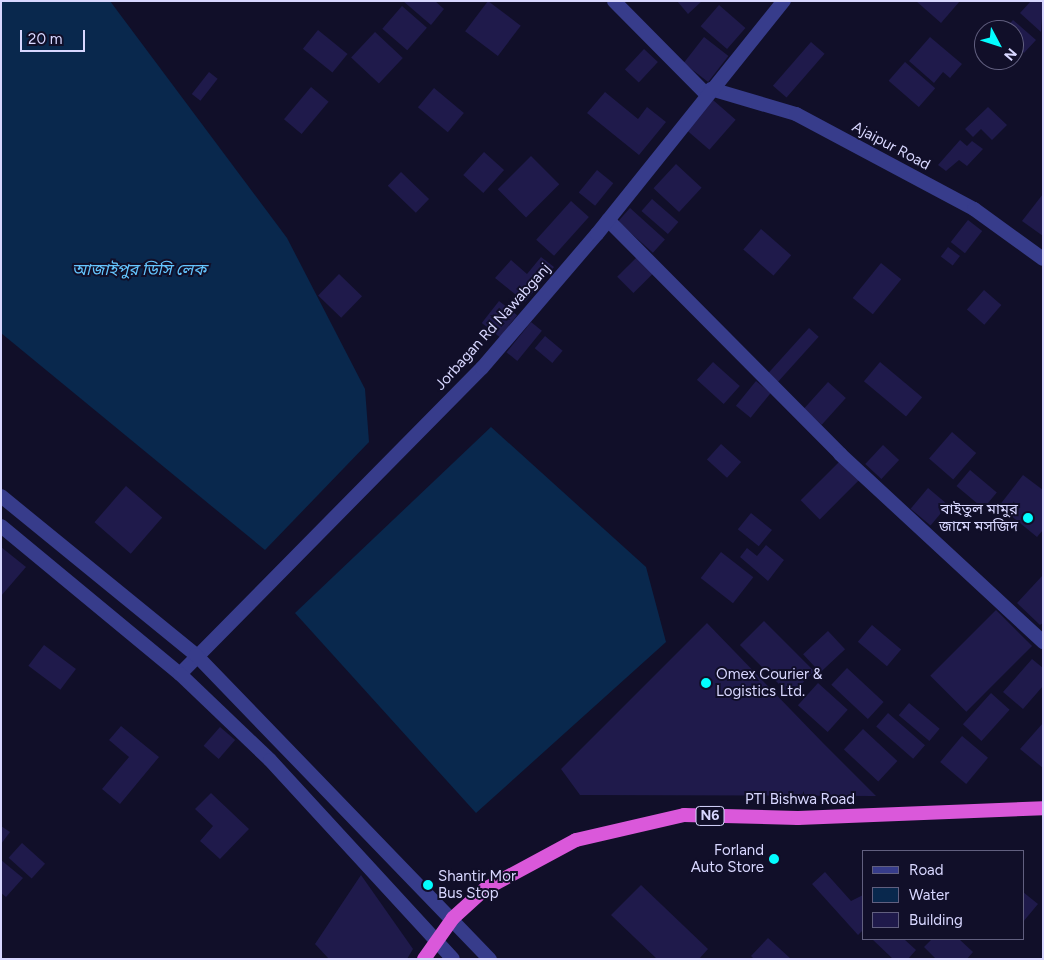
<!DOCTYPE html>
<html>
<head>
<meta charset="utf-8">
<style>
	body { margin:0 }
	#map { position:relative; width:1044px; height:960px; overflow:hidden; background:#110f29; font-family:Figtree,"Noto Sans Bengali",sans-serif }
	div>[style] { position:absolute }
	.water>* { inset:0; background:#09284d }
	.building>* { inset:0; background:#1f1a4b; transform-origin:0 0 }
	.minor>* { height:14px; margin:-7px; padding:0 7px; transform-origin:7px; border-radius:7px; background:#373c8b }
	.tertiary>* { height:14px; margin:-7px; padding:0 7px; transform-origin:7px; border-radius:7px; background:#373c8b }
	.trunk>* { height:14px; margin:-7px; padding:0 7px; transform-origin:7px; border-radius:7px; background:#da58da }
	.dots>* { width:14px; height:14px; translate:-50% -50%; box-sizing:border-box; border:2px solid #110f29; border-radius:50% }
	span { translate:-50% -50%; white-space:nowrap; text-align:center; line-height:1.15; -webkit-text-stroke:4px #110f29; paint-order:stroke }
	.shield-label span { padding:1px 4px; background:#110f29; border:1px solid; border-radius:4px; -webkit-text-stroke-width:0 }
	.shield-label { font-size:14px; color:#d8d7ff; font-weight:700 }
	.street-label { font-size:15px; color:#d8d7ff }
	.poi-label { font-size:15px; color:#d8d7ff }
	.right { translate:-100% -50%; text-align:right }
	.left { translate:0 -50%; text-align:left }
	.water-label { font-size:16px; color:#65c6ff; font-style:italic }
	.frame { position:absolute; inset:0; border:2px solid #d8d7ff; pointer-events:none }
	.legend { position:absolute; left:862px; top:850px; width:162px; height:90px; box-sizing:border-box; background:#110f29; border:1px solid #615f7f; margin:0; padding:6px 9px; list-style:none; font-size:15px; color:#d8d7ff }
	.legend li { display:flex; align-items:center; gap:10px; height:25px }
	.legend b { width:25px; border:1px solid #615f7f }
	.north { position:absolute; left:974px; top:20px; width:50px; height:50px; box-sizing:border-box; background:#110f29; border:1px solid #615f7f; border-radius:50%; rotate:130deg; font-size:14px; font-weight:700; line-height:20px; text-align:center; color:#d8d7ff }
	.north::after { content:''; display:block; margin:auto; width:18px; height:22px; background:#03fdff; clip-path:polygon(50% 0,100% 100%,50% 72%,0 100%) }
	.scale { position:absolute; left:20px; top:30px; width:65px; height:22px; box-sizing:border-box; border:2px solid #d8d7ff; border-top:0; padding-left:6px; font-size:15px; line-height:18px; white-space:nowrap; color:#d8d7ff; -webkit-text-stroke:4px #110f29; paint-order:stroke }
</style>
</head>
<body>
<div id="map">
	<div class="water">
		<i style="clip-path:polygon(1px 1px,110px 1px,287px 238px,365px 389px,369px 442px,265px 550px,1px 333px)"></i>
		<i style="clip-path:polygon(491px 427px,646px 567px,666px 642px,476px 813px,295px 613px)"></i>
	</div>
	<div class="building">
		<i style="clip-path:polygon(403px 1px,435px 1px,444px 9px,431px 25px)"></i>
		<i style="left:488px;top:1px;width:41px;height:38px;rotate:37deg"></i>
		<i style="clip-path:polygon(677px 1px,702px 1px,688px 14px)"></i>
		<i style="clip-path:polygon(916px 1px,960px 1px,941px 23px)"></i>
		<i style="clip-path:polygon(1031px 1px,1043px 1px,1041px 32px,1020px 13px)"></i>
		<i style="left:719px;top:5px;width:35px;height:28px;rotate:41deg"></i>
		<i style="left:402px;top:6px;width:33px;height:30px;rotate:41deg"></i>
		<i style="clip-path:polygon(1013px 20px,1036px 40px,1024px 53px,1014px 44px,1014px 30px,1004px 30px)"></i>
		<i style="left:318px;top:30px;width:38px;height:24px;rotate:39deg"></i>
		<i style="left:375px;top:32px;width:38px;height:35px;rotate:43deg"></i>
		<i style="left:704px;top:37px;width:31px;height:33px;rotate:38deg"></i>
		<i style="clip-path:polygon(930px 37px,962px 64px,950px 78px,943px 72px,934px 83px,909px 61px)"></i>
		<i style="left:811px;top:42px;width:18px;height:58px;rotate:41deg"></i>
		<i style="left:644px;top:49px;width:19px;height:28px;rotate:43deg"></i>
		<i style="left:905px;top:62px;width:40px;height:25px;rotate:41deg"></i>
		<i style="left:209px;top:72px;width:11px;height:28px;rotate:38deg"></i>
		<i style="left:311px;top:87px;width:23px;height:42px;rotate:40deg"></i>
		<i style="left:434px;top:88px;width:39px;height:25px;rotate:40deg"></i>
		<i style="clip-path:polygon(605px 92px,638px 119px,647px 107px,666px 122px,639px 155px,587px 113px)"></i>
		<i style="left:713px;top:100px;width:30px;height:40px;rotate:41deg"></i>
		<i style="clip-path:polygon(988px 107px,1007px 125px,992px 140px,981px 129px,973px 137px,965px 129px)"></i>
		<i style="clip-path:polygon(960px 140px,967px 146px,972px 141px,983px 149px,967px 166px,959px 160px,946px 171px,938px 165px)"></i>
		<i style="left:484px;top:152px;width:27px;height:31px;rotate:42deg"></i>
		<i style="left:531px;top:156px;width:40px;height:47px;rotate:45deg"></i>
		<i style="left:676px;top:164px;width:35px;height:33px;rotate:43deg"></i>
		<i style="left:597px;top:170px;width:21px;height:29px;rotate:39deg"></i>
		<i style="left:401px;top:172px;width:39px;height:19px;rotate:44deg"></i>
		<i style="clip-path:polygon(1043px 194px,1043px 236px,1022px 221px)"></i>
		<i style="left:652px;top:199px;width:35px;height:16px;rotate:41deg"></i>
		<i style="left:571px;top:201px;width:24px;height:52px;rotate:42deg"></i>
		<i style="left:630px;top:208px;width:47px;height:18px;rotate:42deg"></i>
		<i style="left:968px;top:220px;width:18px;height:28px;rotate:38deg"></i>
		<i style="left:761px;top:229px;width:40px;height:27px;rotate:41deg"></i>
		<i style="left:948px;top:247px;width:15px;height:12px;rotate:37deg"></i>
		<i style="clip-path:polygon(541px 257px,554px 267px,525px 302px,495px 278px,511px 260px,527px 274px)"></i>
		<i style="left:637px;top:257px;width:23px;height:28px;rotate:45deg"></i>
		<i style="left:881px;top:263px;width:26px;height:45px;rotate:39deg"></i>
		<i style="left:339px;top:274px;width:32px;height:30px;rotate:44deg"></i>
		<i style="left:984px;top:290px;width:23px;height:26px;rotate:41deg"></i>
		<i style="left:499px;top:301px;width:23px;height:28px;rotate:38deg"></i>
		<i style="left:531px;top:322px;width:14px;height:39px;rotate:39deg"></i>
		<i style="left:809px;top:328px;width:13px;height:62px;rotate:42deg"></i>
		<i style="left:545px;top:336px;width:23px;height:16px;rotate:40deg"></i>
		<i style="left:713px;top:362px;width:36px;height:24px;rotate:42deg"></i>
		<i style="left:880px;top:362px;width:55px;height:25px;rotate:40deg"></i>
		<i style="left:756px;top:381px;width:19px;height:32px;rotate:39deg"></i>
		<i style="left:828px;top:382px;width:24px;height:36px;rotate:42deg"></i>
		<i style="left:952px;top:432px;width:32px;height:35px;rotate:41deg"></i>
		<i style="left:721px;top:444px;width:27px;height:21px;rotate:42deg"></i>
		<i style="left:883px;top:445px;width:22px;height:26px;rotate:43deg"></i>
		<i style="left:841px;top:460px;width:27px;height:57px;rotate:45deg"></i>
		<i style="left:970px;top:470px;width:35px;height:21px;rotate:40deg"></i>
		<i style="clip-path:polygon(1023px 475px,1043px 490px,1043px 530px,1037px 537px,999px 506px)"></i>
		<i style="left:126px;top:486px;width:48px;height:48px;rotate:41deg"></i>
		<i style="left:928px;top:488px;width:26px;height:27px;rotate:40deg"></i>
		<i style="left:751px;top:513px;width:27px;height:21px;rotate:39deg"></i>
		<i style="clip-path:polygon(766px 545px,784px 560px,768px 581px,740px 557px,747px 548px,757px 556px)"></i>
		<i style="clip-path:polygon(1px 547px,26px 567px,1px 596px)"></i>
		<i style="left:721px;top:552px;width:41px;height:33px;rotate:38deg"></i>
		<i style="clip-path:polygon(1043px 575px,1043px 623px,1040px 625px,1017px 603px)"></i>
		<i style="left:996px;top:610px;width:51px;height:93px;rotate:45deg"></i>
		<i style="left:764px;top:621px;width:71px;height:34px;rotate:45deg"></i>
		<i style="clip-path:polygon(707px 623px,823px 743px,876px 796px,580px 795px,561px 769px)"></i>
		<i style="left:872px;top:625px;width:38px;height:22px;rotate:40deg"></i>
		<i style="left:828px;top:631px;width:25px;height:34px;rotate:47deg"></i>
		<i style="left:44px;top:645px;width:40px;height:26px;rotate:37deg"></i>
		<i style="clip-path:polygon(1032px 659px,1043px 668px,1043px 686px,1023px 709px,1003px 692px)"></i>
		<i style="left:847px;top:668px;width:50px;height:23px;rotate:43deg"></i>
		<i style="left:818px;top:683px;width:40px;height:30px;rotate:42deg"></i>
		<i style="left:991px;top:693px;width:25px;height:42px;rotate:42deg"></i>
		<i style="left:909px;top:703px;width:40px;height:16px;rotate:40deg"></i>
		<i style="left:888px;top:713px;width:49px;height:18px;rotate:41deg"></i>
		<i style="clip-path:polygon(1043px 723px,1043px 768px,1020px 749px)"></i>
		<i style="clip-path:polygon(121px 726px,159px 757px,120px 804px,102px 789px,129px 757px,109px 740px)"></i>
		<i style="left:220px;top:727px;width:20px;height:25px;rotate:41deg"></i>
		<i style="left:863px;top:729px;width:47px;height:28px;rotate:43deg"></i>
		<i style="left:962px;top:736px;width:34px;height:34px;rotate:40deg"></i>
		<i style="clip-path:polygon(211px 793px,249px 829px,220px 859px,200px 841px,213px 826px,195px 809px)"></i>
		<i style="clip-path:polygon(1px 826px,10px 832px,1px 844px)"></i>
		<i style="left:22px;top:843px;width:31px;height:20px;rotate:42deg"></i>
		<i style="clip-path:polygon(1px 860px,23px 878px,6px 897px,1px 893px)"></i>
		<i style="clip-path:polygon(825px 872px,851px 901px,863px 895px,863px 930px,858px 935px,812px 884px)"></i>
		<i style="clip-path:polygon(361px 875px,413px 949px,407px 959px,329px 959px,315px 944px)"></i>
		<i style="clip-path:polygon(641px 885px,708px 949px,699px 959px,657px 959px,611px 915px)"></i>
		<i style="clip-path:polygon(1023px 892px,1038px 904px,1023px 922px)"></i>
		<i style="clip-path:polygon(768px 938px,791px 959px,754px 959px,751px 956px)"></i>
		<i style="clip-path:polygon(872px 939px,904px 939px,916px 950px,908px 959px,893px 959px)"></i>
		<i style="clip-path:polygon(932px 939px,959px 939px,973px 952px,967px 959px,936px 959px,924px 947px)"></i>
	</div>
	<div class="minor">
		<i style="left:614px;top:1px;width:131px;rotate:45.3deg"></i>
		<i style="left:711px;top:89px;width:89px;rotate:16.4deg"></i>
		<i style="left:796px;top:114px;width:202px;rotate:28.1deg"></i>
		<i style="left:974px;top:209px;width:85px;rotate:35.9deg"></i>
		<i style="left:608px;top:220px;width:330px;rotate:45.2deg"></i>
		<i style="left:840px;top:454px;width:277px;rotate:42.8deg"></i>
		<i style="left:180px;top:674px;width:430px;rotate:-45.4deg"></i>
		<i style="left:482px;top:368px;width:177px;rotate:-49.4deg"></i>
		<i style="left:597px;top:234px;width:299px;rotate:-51.3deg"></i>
	</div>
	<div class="tertiary">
		<i style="left:1px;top:496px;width:252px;rotate:39.2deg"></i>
		<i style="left:196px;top:655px;width:423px;rotate:46deg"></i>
		<i style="left:1px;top:526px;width:232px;rotate:39.6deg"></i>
		<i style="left:180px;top:674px;width:124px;rotate:43.7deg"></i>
		<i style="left:270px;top:760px;width:270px;rotate:47.4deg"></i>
	</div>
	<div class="trunk">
		<i style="left:424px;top:959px;width:50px;rotate:-54.7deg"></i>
		<i style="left:453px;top:918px;width:43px;rotate:-42.2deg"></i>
		<i style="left:485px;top:889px;width:103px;rotate:-28.3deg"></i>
		<i style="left:576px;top:840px;width:111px;rotate:-13deg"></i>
		<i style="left:684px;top:815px;width:114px;rotate:1.5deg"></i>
		<i style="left:798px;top:818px;width:245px;rotate:-2.3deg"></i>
	</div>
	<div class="dots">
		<i style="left:1028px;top:518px;background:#03fdff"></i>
		<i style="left:706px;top:683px;background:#03fdff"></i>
		<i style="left:774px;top:859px;background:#03fdff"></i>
		<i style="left:428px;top:885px;background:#03fdff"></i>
	</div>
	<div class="shield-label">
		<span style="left:710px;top:816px">N6</span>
	</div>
	<div class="street-label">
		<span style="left:891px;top:146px;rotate:28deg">Ajaipur Road</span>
		<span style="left:493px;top:327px;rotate:-48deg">Jorbagan Rd Nawabganj</span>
		<span style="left:800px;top:800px">PTI Bishwa Road</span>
	</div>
	<div class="poi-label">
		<span class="right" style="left:1018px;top:518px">বাইতুল মামুর<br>জামে মসজিদ</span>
		<span class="left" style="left:716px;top:683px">Omex Courier &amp;<br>Logistics Ltd.</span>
		<span class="right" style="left:764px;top:859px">Forland<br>Auto Store</span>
		<span class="left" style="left:438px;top:885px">Shantir Mor<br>Bus Stop</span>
	</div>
	<div class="water-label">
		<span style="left:139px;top:270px">আজাইপুর ডিসি লেক</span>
	</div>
	<div class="frame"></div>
	<ul class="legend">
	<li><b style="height:6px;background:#373c8b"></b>Road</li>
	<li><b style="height:14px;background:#09284d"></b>Water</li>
	<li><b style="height:14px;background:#1f1a4b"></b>Building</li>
	</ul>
	<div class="north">N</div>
	<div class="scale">20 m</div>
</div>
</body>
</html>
